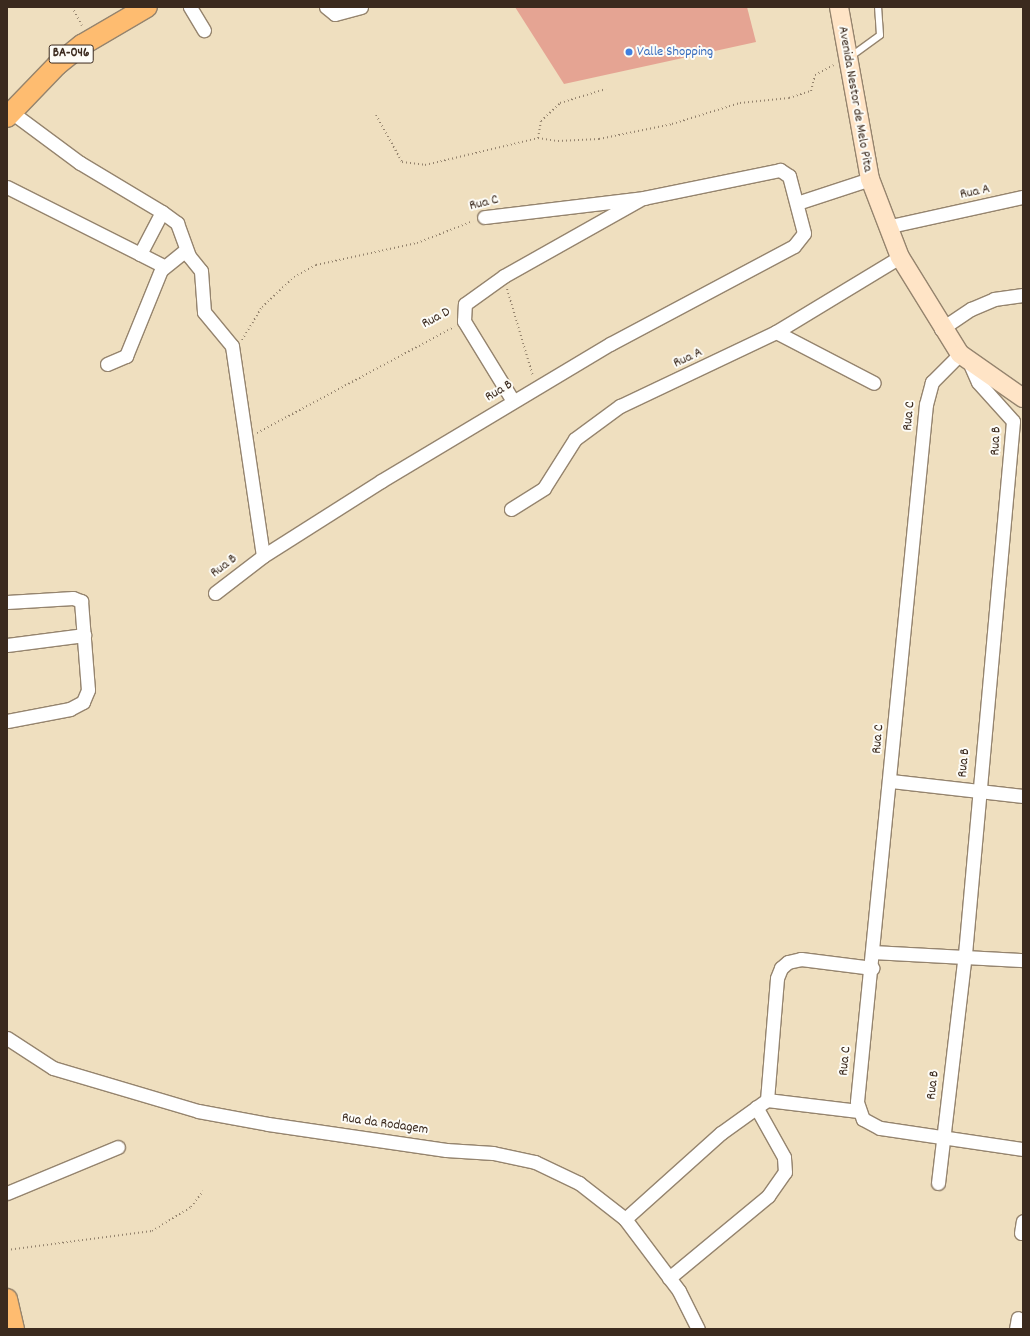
<!DOCTYPE html>
<html>
<head>
<meta charset="utf-8">
<style>
	body { margin:0 }
	#map { position:relative; width:1030px; height:1336px; overflow:hidden; background:#efdfbf; font-family:Dekko,sans-serif }
	div>[style] { position:absolute }
	.building>* { inset:0; background:#e5a493 }
	.path>* { height:2px; margin-top:-1px; transform-origin:0; background:repeating-linear-gradient(90deg,#95846e 0 1px,transparent 0 4px) }
	.roads { filter:drop-shadow(1px 0 #95846e) drop-shadow(-1px 0 #95846e) drop-shadow(0 1px #95846e) drop-shadow(0 -1px #95846e) }
	.service>* { height:6px; margin:-3px; padding:0 3px; transform-origin:3px; border-radius:3px; background:#fff }
	.minor>* { height:13px; margin:-6.5px; padding:0 6.5px; transform-origin:6.5px; border-radius:6.5px; background:#fff }
	.secondary>* { height:18px; margin:-9px; padding:0 9px; transform-origin:9px; border-radius:9px; background:#ffe4c6 }
	.primary>* { height:20px; margin:-10px; padding:0 10px; transform-origin:10px; border-radius:10px; background:#febc70 }
	.dots>* { width:11px; height:11px; translate:-50% -50%; box-sizing:border-box; border:2px solid #fdfcf7; border-radius:50% }
	span { translate:-50% -50%; white-space:nowrap; text-align:center; line-height:1.15; -webkit-text-stroke:4px #fdfcf7; paint-order:stroke }
	.shield-label span { padding:1px 3px; background:#fdfcf7; border:1px solid; border-radius:3px; -webkit-text-stroke-width:0 }
	.shield-label { font-size:13px; color:#3b2a1e; font-weight:700 }
	.shop-label { font-size:14px; color:#366cbe }
	.left { translate:0 -50%; text-align:left }
	.street-label { font-size:14px; color:#3b2a1e }
	.frame { position:absolute; inset:0; border:8px solid #3b2a1e; pointer-events:none }
</style>
</head>
<body>
<div id="map">
	<div class="building">
		<i style="clip-path:polygon(515px 7px,747px 7px,756px 42px,564px 84px)"></i>
	</div>
	<div class="path">
		<i style="left:72px;top:7px;width:21px;rotate:62deg"></i>
		<i style="left:376px;top:115px;width:54px;rotate:61deg"></i>
		<i style="left:402px;top:162px;width:23px;rotate:7deg"></i>
		<i style="left:425px;top:165px;width:116px;rotate:-13.4deg"></i>
		<i style="left:538px;top:138px;width:20px;rotate:9deg"></i>
		<i style="left:558px;top:141px;width:41px;rotate:-2.8deg"></i>
		<i style="left:599px;top:139px;width:75px;rotate:-11.6deg"></i>
		<i style="left:672px;top:124px;width:71px;rotate:-17.2deg"></i>
		<i style="left:740px;top:103px;width:49px;rotate:-5.8deg"></i>
		<i style="left:789px;top:98px;width:23px;rotate:-18deg"></i>
		<i style="left:811px;top:91px;width:16px;rotate:-76deg"></i>
		<i style="left:815px;top:75px;width:21px;rotate:-28deg"></i>
		<i style="left:538px;top:138px;width:17px;rotate:-80deg"></i>
		<i style="left:541px;top:121px;width:26px;rotate:-43deg"></i>
		<i style="left:560px;top:103px;width:48px;rotate:-16.9deg"></i>
		<i style="left:507px;top:289px;width:91px;rotate:73.4deg"></i>
		<i style="left:242px;top:340px;width:39px;rotate:-59deg"></i>
		<i style="left:262px;top:307px;width:44px;rotate:-43.2deg"></i>
		<i style="left:294px;top:277px;width:25px;rotate:-29deg"></i>
		<i style="left:316px;top:265px;width:103px;rotate:-12.3deg"></i>
		<i style="left:417px;top:243px;width:60px;rotate:-21.4deg"></i>
		<i style="left:257px;top:433px;width:224px;rotate:-28.3deg"></i>
		<i style="left:7px;top:1250px;width:146px;rotate:-7.5deg"></i>
		<i style="left:152px;top:1231px;width:46px;rotate:-31.6deg"></i>
		<i style="left:191px;top:1207px;width:20px;rotate:-53deg"></i>
	</div>
	<div class="roads">
		<div class="service">
			<i style="left:850px;top:57px;width:37px;rotate:-36deg"></i>
			<i style="left:880px;top:35px;width:28px;rotate:-94deg"></i>
		</div>
		<div class="minor">
			<i style="left:190px;top:7px;width:27px;rotate:59deg"></i>
			<i style="left:326px;top:7px;width:11px;rotate:38deg"></i>
			<i style="left:335px;top:14px;width:27px;rotate:-15deg"></i>
			<i style="left:7px;top:187px;width:149px;rotate:26.7deg"></i>
			<i style="left:140px;top:254px;width:47px;rotate:-62.4deg"></i>
			<i style="left:162px;top:212px;width:96px;rotate:-149.1deg"></i>
			<i style="left:80px;top:163px;width:86px;rotate:-143.5deg"></i>
			<i style="left:797px;top:203px;width:77px;rotate:-18.2deg"></i>
			<i style="left:162px;top:212px;width:19px;rotate:36deg"></i>
			<i style="left:177px;top:223px;width:35px;rotate:70deg"></i>
			<i style="left:189px;top:256px;width:19px;rotate:51deg"></i>
			<i style="left:201px;top:271px;width:41px;rotate:85.8deg"></i>
			<i style="left:204px;top:312px;width:44px;rotate:50.5deg"></i>
			<i style="left:232px;top:346px;width:212px;rotate:81.6deg"></i>
			<i style="left:886px;top:227px;width:140px;rotate:-12.4deg"></i>
			<i style="left:140px;top:254px;width:27px;rotate:27deg"></i>
			<i style="left:941px;top:329px;width:36px;rotate:-34deg"></i>
			<i style="left:971px;top:309px;width:25px;rotate:-23deg"></i>
			<i style="left:994px;top:299px;width:29px;rotate:-8deg"></i>
			<i style="left:776px;top:332px;width:110px;rotate:27.5deg"></i>
			<i style="left:960px;top:354px;width:40px;rotate:135deg"></i>
			<i style="left:932px;top:382px;width:23px;rotate:105deg"></i>
			<i style="left:926px;top:404px;width:701px;rotate:95.65deg"></i>
			<i style="left:857px;top:1102px;width:18px;rotate:71deg"></i>
			<i style="left:863px;top:1119px;width:19px;rotate:28deg"></i>
			<i style="left:880px;top:1128px;width:145px;rotate:8.4deg"></i>
			<i style="left:107px;top:364px;width:21px;rotate:-23deg"></i>
			<i style="left:126px;top:356px;width:93px;rotate:-67.9deg"></i>
			<i style="left:161px;top:270px;width:32px;rotate:-39deg"></i>
			<i style="left:513px;top:401px;width:94px;rotate:-121.5deg"></i>
			<i style="left:464px;top:321px;width:17px;rotate:-87deg"></i>
			<i style="left:465px;top:304px;width:48px;rotate:-35.7deg"></i>
			<i style="left:504px;top:276px;width:155px;rotate:-29.4deg"></i>
			<i style="left:511px;top:509px;width:39px;rotate:-32deg"></i>
			<i style="left:544px;top:488px;width:58px;rotate:-57.7deg"></i>
			<i style="left:575px;top:439px;width:56px;rotate:-36.3deg"></i>
			<i style="left:620px;top:406px;width:173px;rotate:-25.4deg"></i>
			<i style="left:776px;top:332px;width:145px;rotate:-31.2deg"></i>
			<i style="left:215px;top:593px;width:61px;rotate:-37.6deg"></i>
			<i style="left:263px;top:556px;width:140px;rotate:-32.4deg"></i>
			<i style="left:381px;top:481px;width:267px;rotate:-30.9deg"></i>
			<i style="left:610px;top:344px;width:208px;rotate:-28deg"></i>
			<i style="left:794px;top:246px;width:16px;rotate:-52deg"></i>
			<i style="left:804px;top:233px;width:59px;rotate:-104.7deg"></i>
			<i style="left:789px;top:176px;width:11px;rotate:-146deg"></i>
			<i style="left:780px;top:170px;width:139px;rotate:168.4deg"></i>
			<i style="left:644px;top:198px;width:161px;rotate:173.2deg"></i>
			<i style="left:7px;top:602px;width:66px;rotate:-3.5deg"></i>
			<i style="left:73px;top:598px;width:9px;rotate:21deg"></i>
			<i style="left:81px;top:601px;width:89px;rotate:85.5deg"></i>
			<i style="left:88px;top:690px;width:13px;rotate:113deg"></i>
			<i style="left:83px;top:702px;width:15px;rotate:152deg"></i>
			<i style="left:70px;top:709px;width:64px;rotate:169.2deg"></i>
			<i style="left:7px;top:645px;width:78px;rotate:-7.4deg"></i>
			<i style="left:891px;top:781px;width:133px;rotate:6.5deg"></i>
			<i style="left:874px;top:952px;width:149px;rotate:3.1deg"></i>
			<i style="left:7px;top:1038px;width:55px;rotate:33.1deg"></i>
			<i style="left:53px;top:1068px;width:151px;rotate:16.5deg"></i>
			<i style="left:198px;top:1111px;width:71px;rotate:10.5deg"></i>
			<i style="left:268px;top:1124px;width:180px;rotate:8.3deg"></i>
			<i style="left:446px;top:1150px;width:47px;rotate:3.7deg"></i>
			<i style="left:493px;top:1153px;width:43px;rotate:12.1deg"></i>
			<i style="left:535px;top:1162px;width:49px;rotate:25.5deg"></i>
			<i style="left:579px;top:1183px;width:58px;rotate:38deg"></i>
			<i style="left:625px;top:1219px;width:90px;rotate:53.1deg"></i>
			<i style="left:679px;top:1291px;width:42px;rotate:63.4deg"></i>
			<i style="left:767px;top:1100px;width:122px;rotate:-85.3deg"></i>
			<i style="left:777px;top:978px;width:11px;rotate:-68deg"></i>
			<i style="left:781px;top:968px;width:9px;rotate:-41deg"></i>
			<i style="left:788px;top:962px;width:13px;rotate:-13deg"></i>
			<i style="left:801px;top:959px;width:72px;rotate:7.2deg"></i>
			<i style="left:938px;top:1183px;width:231px;rotate:-83.3deg"></i>
			<i style="left:965px;top:954px;width:535px;rotate:-84.85deg"></i>
			<i style="left:1013px;top:421px;width:52px;rotate:-131.9deg"></i>
			<i style="left:978px;top:382px;width:22px;rotate:-114deg"></i>
			<i style="left:7px;top:1193px;width:120px;rotate:-22.5deg"></i>
			<i style="left:625px;top:1219px;width:129px;rotate:-41.9deg"></i>
			<i style="left:721px;top:1133px;width:57px;rotate:-35.7deg"></i>
			<i style="left:767px;top:1100px;width:92px;rotate:6.9deg"></i>
			<i style="left:1021px;top:1233px;width:12px;rotate:-81deg"></i>
			<i style="left:669px;top:1278px;width:129px;rotate:-39.6deg"></i>
			<i style="left:768px;top:1196px;width:29px;rotate:-55deg"></i>
			<i style="left:785px;top:1172px;width:15px;rotate:-94deg"></i>
			<i style="left:784px;top:1157px;width:57px;rotate:-119.2deg"></i>
			<i style="left:1016px;top:1329px;width:11px;rotate:-80deg"></i>
		</div>
		<div class="secondary">
			<i style="left:839px;top:7px;width:175px;rotate:79.8deg"></i>
			<i style="left:870px;top:179px;width:84px;rotate:69deg"></i>
			<i style="left:900px;top:257px;width:114px;rotate:58.3deg"></i>
			<i style="left:960px;top:354px;width:77px;rotate:34.9deg"></i>
		</div>
		<div class="primary">
			<i style="left:7px;top:117px;width:72px;rotate:-46.1deg"></i>
			<i style="left:57px;top:65px;width:32px;rotate:-39deg"></i>
			<i style="left:82px;top:45px;width:75px;rotate:-30.3deg"></i>
			<i style="left:7px;top:1299px;width:31px;rotate:77deg"></i>
		</div>
	</div>
	<div class="dots">
		<i style="left:629px;top:52px;background:#3f7fe0"></i>
	</div>
	<div class="shield-label">
		<span style="left:71px;top:54px">BA-046</span>
	</div>
	<div class="shop-label">
		<span class="left" style="left:637px;top:52px">Valle Shopping</span>
	</div>
	<div class="street-label">
		<span style="left:855px;top:99px;rotate:80deg">Avenida Nestor de Melo Pita</span>
		<span style="left:975px;top:192px;rotate:-12deg">Rua A</span>
		<span style="left:484px;top:203px;rotate:-14deg">Rua C</span>
		<span style="left:436px;top:318px;rotate:-28deg">Rua D</span>
		<span style="left:688px;top:358px;rotate:-25deg">Rua A</span>
		<span style="left:499px;top:391px;rotate:-31deg">Rua B</span>
		<span style="left:909px;top:416px;rotate:-84deg">Rua C</span>
		<span style="left:996px;top:441px;rotate:-87deg">Rua B</span>
		<span style="left:224px;top:566px;rotate:-37deg">Rua B</span>
		<span style="left:878px;top:739px;rotate:-85deg">Rua C</span>
		<span style="left:964px;top:763px;rotate:-84deg">Rua B</span>
		<span style="left:845px;top:1061px;rotate:-84deg">Rua C</span>
		<span style="left:933px;top:1085px;rotate:-83deg">Rua B</span>
		<span style="left:385px;top:1124px;rotate:8deg">Rua da Rodagem</span>
	</div>
	<div class="frame"></div>
</div>
</body>
</html>
